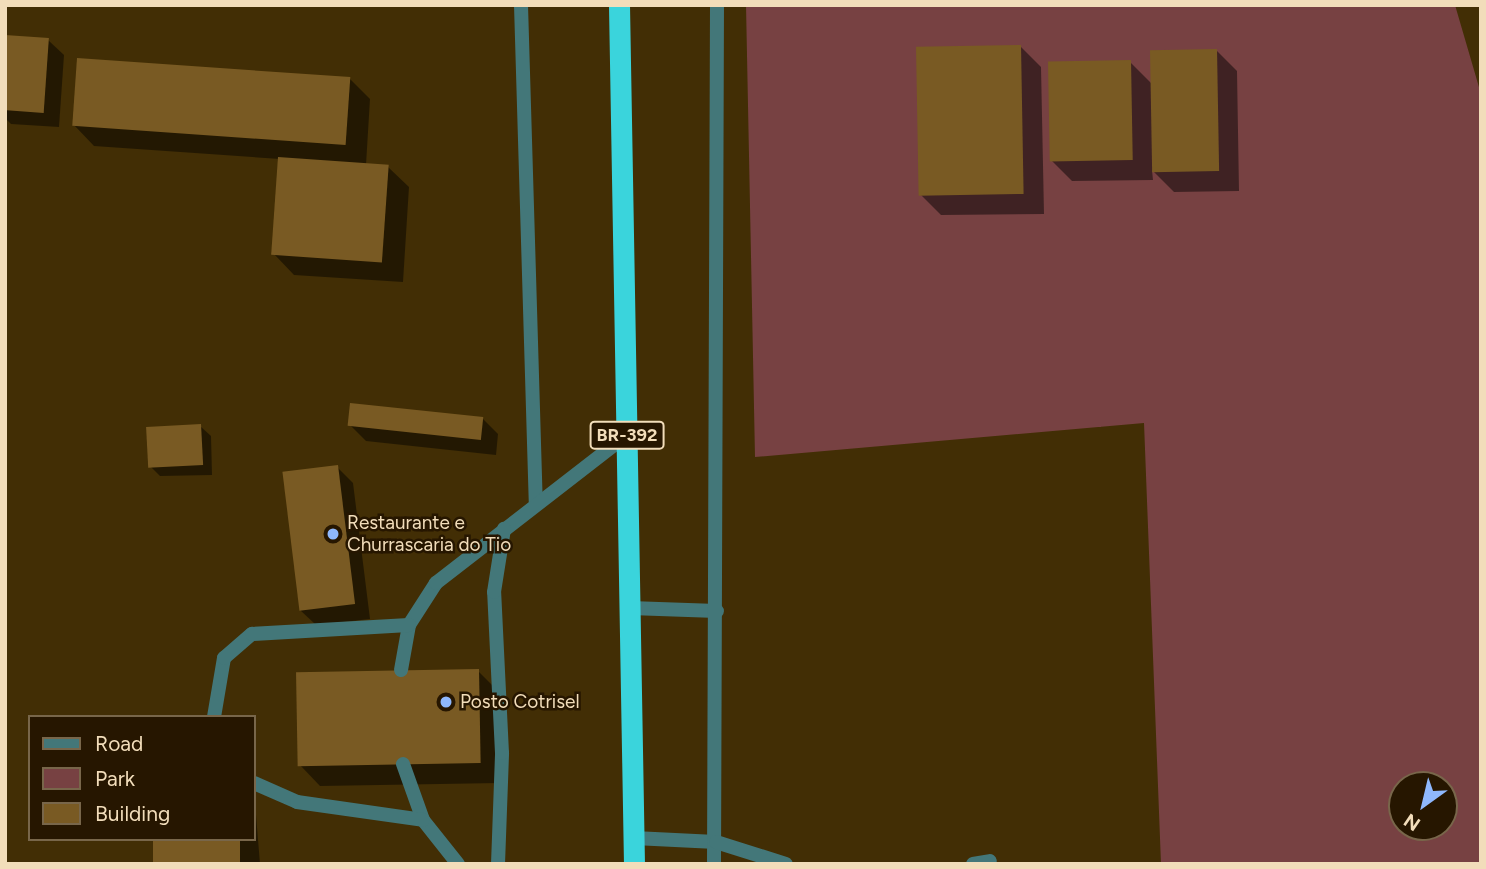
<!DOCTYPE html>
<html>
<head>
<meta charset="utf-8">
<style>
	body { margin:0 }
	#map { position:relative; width:1486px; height:869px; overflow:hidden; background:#422e05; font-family:Figtree,sans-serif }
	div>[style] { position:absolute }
	.green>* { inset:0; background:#774142 }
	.shadow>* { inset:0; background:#0007 }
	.building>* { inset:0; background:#795a23; transform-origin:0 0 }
	.lane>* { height:14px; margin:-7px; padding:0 7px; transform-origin:7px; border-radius:7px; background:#437779 }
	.street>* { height:14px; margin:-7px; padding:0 7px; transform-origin:7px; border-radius:7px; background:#437779 }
	.highway>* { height:21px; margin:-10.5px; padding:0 10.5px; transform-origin:10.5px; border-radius:10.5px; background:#3ad4dc }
	.dots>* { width:19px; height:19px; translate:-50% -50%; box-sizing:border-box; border:4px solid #261600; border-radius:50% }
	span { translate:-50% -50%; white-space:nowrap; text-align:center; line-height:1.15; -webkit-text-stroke:5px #261600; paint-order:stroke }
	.shield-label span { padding:2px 5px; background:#261600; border:2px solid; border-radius:5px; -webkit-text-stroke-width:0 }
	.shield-label { font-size:18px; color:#f2ddba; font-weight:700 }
	.poi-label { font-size:19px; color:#f2ddba }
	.left { translate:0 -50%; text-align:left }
	.frame { position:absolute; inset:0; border:7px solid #f2ddba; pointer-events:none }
	.legend { position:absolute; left:28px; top:715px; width:228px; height:126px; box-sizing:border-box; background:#261600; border:2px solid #78664a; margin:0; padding:9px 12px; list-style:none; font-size:21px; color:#f2ddba }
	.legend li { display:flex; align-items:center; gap:14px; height:35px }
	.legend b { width:35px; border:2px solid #78664a }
	.north { position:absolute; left:1388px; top:771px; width:70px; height:70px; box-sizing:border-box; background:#261600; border:2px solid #78664a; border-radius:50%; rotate:214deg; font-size:19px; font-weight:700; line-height:28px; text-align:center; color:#f2ddba }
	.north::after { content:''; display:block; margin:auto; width:24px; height:32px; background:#8fb8fd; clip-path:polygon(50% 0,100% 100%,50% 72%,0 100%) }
</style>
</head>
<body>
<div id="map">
	<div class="green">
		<i style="clip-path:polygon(evenodd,746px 5px,1455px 5px,1481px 94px,1481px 864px,1161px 864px,1144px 423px,755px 457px,746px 5px,1402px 785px,1444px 785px,1444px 827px,1402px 827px,1402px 785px)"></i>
	</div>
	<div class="shadow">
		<i style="clip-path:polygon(5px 37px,48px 40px,64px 55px,59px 127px,11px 124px,5px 118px)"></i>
		<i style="clip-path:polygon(1020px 46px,1041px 67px,1044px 214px,941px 215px,921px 195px)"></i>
		<i style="clip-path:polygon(1216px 50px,1237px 71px,1239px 191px,1174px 192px,1152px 170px,1153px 180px,1072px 181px,1052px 161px,1130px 62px,1152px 84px)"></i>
		<i style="clip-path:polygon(350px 79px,370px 99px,366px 165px,388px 167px,409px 187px,403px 282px,294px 275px,274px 254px,280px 159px,94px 146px,74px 125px)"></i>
		<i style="clip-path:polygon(482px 418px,498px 434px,496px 455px,366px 441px,350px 425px)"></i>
		<i style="clip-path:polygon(200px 426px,211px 436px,212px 475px,160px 476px,150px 466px)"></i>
		<i style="clip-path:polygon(337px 467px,353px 483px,370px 619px,316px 625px,300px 610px)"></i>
		<i style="clip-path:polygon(478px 671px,499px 692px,500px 783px,320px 786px,300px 765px)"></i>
		<i style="clip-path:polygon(254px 790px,260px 864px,157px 864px,155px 839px,254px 839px)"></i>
	</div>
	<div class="building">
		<i style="left:5px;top:35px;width:44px;height:75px;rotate:4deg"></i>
		<i style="left:1021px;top:45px;width:149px;height:105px;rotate:89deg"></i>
		<i style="left:1217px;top:49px;width:122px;height:67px;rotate:89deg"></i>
		<i style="left:77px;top:58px;width:274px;height:68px;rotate:4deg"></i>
		<i style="left:1131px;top:60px;width:100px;height:83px;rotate:89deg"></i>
		<i style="left:278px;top:157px;width:111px;height:98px;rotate:4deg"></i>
		<i style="left:350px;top:403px;width:134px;height:23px;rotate:6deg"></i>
		<i style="left:201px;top:424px;width:41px;height:55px;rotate:87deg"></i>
		<i style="left:338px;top:465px;width:140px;height:56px;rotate:83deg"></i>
		<i style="left:479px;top:669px;width:94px;height:183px;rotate:89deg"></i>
		<i style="left:153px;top:839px;width:87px;height:25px"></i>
	</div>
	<div class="lane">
		<i style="left:521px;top:5px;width:497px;rotate:88.3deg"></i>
		<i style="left:630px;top:608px;width:87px;rotate:2deg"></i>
		<i style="left:401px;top:670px;width:46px;rotate:-79.9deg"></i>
		<i style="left:409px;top:625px;width:50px;rotate:-57.3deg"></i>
		<i style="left:436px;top:583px;width:242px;rotate:-37.8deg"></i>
		<i style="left:214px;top:717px;width:60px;rotate:-80.4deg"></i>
		<i style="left:224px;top:658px;width:37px;rotate:-41deg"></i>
		<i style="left:252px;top:634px;width:157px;rotate:-3.3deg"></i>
		<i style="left:403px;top:764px;width:59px;rotate:70.3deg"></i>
		<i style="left:423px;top:820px;width:56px;rotate:51.5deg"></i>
		<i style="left:254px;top:783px;width:47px;rotate:23.8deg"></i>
		<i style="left:297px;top:802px;width:127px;rotate:8.1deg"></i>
		<i style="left:634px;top:838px;width:82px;rotate:2.8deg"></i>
		<i style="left:498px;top:864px;width:111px;rotate:-87.9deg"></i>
		<i style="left:502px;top:753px;width:161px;rotate:-92.8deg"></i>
		<i style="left:494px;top:592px;width:64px;rotate:-81deg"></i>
		<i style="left:714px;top:864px;width:859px;rotate:-89.8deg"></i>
	</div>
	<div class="street">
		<i style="left:716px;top:842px;width:73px;rotate:17.4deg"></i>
		<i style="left:973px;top:864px;width:17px;rotate:-10deg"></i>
	</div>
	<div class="highway">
		<i style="left:619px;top:5px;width:859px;rotate:89deg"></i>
	</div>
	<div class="dots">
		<i style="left:333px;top:534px;background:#8fb8fd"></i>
		<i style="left:446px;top:702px;background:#8fb8fd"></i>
	</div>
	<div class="shield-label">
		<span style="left:627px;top:435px">BR-392</span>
	</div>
	<div class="poi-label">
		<span class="left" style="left:347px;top:534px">Restaurante e<br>Churrascaria do Tio</span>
		<span class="left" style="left:460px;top:702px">Posto Cotrisel</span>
	</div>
	<div class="frame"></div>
	<ul class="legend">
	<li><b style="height:9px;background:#437779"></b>Road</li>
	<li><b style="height:19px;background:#774142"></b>Park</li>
	<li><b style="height:19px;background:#795a23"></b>Building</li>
	</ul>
	<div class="north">N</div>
</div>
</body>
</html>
